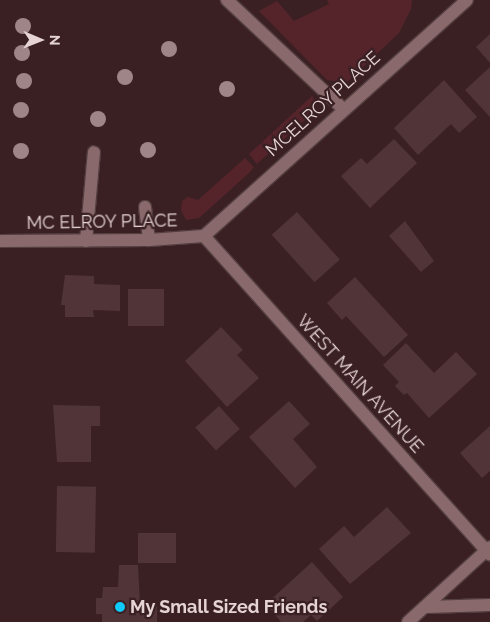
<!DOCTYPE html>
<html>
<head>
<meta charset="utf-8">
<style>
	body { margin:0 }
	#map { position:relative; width:490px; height:622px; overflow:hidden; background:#3a2023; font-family:Raleway,sans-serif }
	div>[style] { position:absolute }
	.green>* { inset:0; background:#55242b }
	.building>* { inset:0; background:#503437; transform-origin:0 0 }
	.roads { filter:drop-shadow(1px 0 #533e40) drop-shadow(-1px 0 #533e40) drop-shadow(0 1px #533e40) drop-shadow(0 -1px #533e40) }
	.lane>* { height:12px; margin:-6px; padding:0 6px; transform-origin:6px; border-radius:6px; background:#89696c }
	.street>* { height:12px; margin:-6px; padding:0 6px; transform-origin:6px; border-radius:6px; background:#89696c }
	.trees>* { width:16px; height:16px; margin:-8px; border-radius:50%; background:#a08588 }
	.dots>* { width:14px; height:14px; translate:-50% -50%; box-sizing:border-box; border:2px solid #3a2023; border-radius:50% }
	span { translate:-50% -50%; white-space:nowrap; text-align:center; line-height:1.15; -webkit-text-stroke:4.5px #3a2023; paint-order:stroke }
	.street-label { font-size:18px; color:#e6d4d5 }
	.poi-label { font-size:18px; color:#e6d4d5; font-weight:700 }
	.left { translate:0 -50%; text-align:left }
	.north { position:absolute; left:15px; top:15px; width:50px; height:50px; -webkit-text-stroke:4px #3a2023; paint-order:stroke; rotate:91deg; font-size:14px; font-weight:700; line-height:20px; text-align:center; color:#e6d4d5 }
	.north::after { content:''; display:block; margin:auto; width:18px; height:22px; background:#e6d4d5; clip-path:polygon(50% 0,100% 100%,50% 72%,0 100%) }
</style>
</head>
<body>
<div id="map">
	<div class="green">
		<i style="clip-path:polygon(327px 0,412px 0,411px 9px,399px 33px,346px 83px,327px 80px,259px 11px,277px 1px,294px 21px,329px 4px)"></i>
		<i style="clip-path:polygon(312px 96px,317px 103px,315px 111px,257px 164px,249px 154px)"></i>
		<i style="clip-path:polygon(245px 158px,254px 167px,250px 172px,199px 218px,186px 220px,181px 210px,182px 201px,188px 197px,198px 200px)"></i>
	</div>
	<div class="building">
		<i style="clip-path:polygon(490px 34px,490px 63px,476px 47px)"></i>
		<i style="clip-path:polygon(490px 67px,490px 117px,465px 90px)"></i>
		<i style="clip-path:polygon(444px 80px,477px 117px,459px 133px,451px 124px,418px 155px,394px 128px)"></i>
		<i style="clip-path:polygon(394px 139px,417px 163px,370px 208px,341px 176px,361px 158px,367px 164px)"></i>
		<i style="left:297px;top:212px;width:64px;height:34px;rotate:48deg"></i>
		<i style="clip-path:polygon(405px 221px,434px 261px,421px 272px,389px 236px)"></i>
		<i style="clip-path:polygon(65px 275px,94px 276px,94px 284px,120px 285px,120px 311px,93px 310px,94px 317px,65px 317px,65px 305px,61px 305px)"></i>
		<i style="clip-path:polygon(355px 277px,408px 335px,384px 357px,346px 316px,342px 320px,327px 303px)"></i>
		<i style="left:128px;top:289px;width:36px;height:37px"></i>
		<i style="clip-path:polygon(221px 327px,243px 350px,237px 355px,259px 378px,227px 407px,185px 361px)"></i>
		<i style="clip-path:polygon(406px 343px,434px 373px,456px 352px,477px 374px,429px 418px,407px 393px,404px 395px,395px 386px,399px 382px,383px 365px)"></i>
		<i style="clip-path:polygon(289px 401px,310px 424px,293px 439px,317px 467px,295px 488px,249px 437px)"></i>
		<i style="clip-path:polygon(53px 405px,100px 406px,100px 426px,91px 426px,91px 462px,57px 462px)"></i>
		<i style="left:219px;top:406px;width:31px;height:32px;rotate:48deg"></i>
		<i style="clip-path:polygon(490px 426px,490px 471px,482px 478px,460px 453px)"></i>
		<i style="left:57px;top:486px;width:39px;height:66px;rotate:1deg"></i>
		<i style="clip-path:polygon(387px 507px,411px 533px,350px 584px,319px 549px,344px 526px,354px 537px)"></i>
		<i style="left:138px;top:533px;width:38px;height:30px"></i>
		<i style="clip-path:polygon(312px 562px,343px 597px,317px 621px,311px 615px,303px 622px,281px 622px,266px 604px)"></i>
		<i style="clip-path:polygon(119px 565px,138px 565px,140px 604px,157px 604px,157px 622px,102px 622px,102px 614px,96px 614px,96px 598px,102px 598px,103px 587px,118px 587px)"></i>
	</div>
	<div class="roads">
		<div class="lane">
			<i style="left:227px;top:0;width:159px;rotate:43.2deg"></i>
			<i style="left:145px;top:207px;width:33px;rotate:83deg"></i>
			<i style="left:86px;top:241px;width:89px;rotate:-84.9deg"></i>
		</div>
		<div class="street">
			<i style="left:204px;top:236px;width:428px;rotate:48.1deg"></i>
			<i style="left:204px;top:236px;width:353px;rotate:-41.9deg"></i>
			<i style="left:0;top:241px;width:149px;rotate:-0.4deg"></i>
			<i style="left:149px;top:240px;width:55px;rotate:-4.2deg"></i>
			<i style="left:427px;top:607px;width:63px;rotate:-1.8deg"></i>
			<i style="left:408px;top:622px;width:111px;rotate:-42.4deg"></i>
		</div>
	</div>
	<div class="trees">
		<i style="left:23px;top:26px"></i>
		<i style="left:169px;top:49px"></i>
		<i style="left:22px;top:53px"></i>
		<i style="left:125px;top:77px"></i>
		<i style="left:24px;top:81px"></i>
		<i style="left:227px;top:89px"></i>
		<i style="left:21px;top:110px"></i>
		<i style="left:98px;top:119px"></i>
		<i style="left:148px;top:150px"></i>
		<i style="left:21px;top:151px"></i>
	</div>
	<div class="dots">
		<i style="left:120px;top:607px;background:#0fcafa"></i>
	</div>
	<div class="street-label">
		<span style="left:323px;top:104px;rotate:-42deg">MCELROY PLACE</span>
		<span style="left:102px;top:222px;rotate:-1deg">MC ELROY PLACE</span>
		<span style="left:360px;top:384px;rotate:48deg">WEST MAIN AVENUE</span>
	</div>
	<div class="poi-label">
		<span class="left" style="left:130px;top:607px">My Small Sized Friends</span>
	</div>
	<div class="north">N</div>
</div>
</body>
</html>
